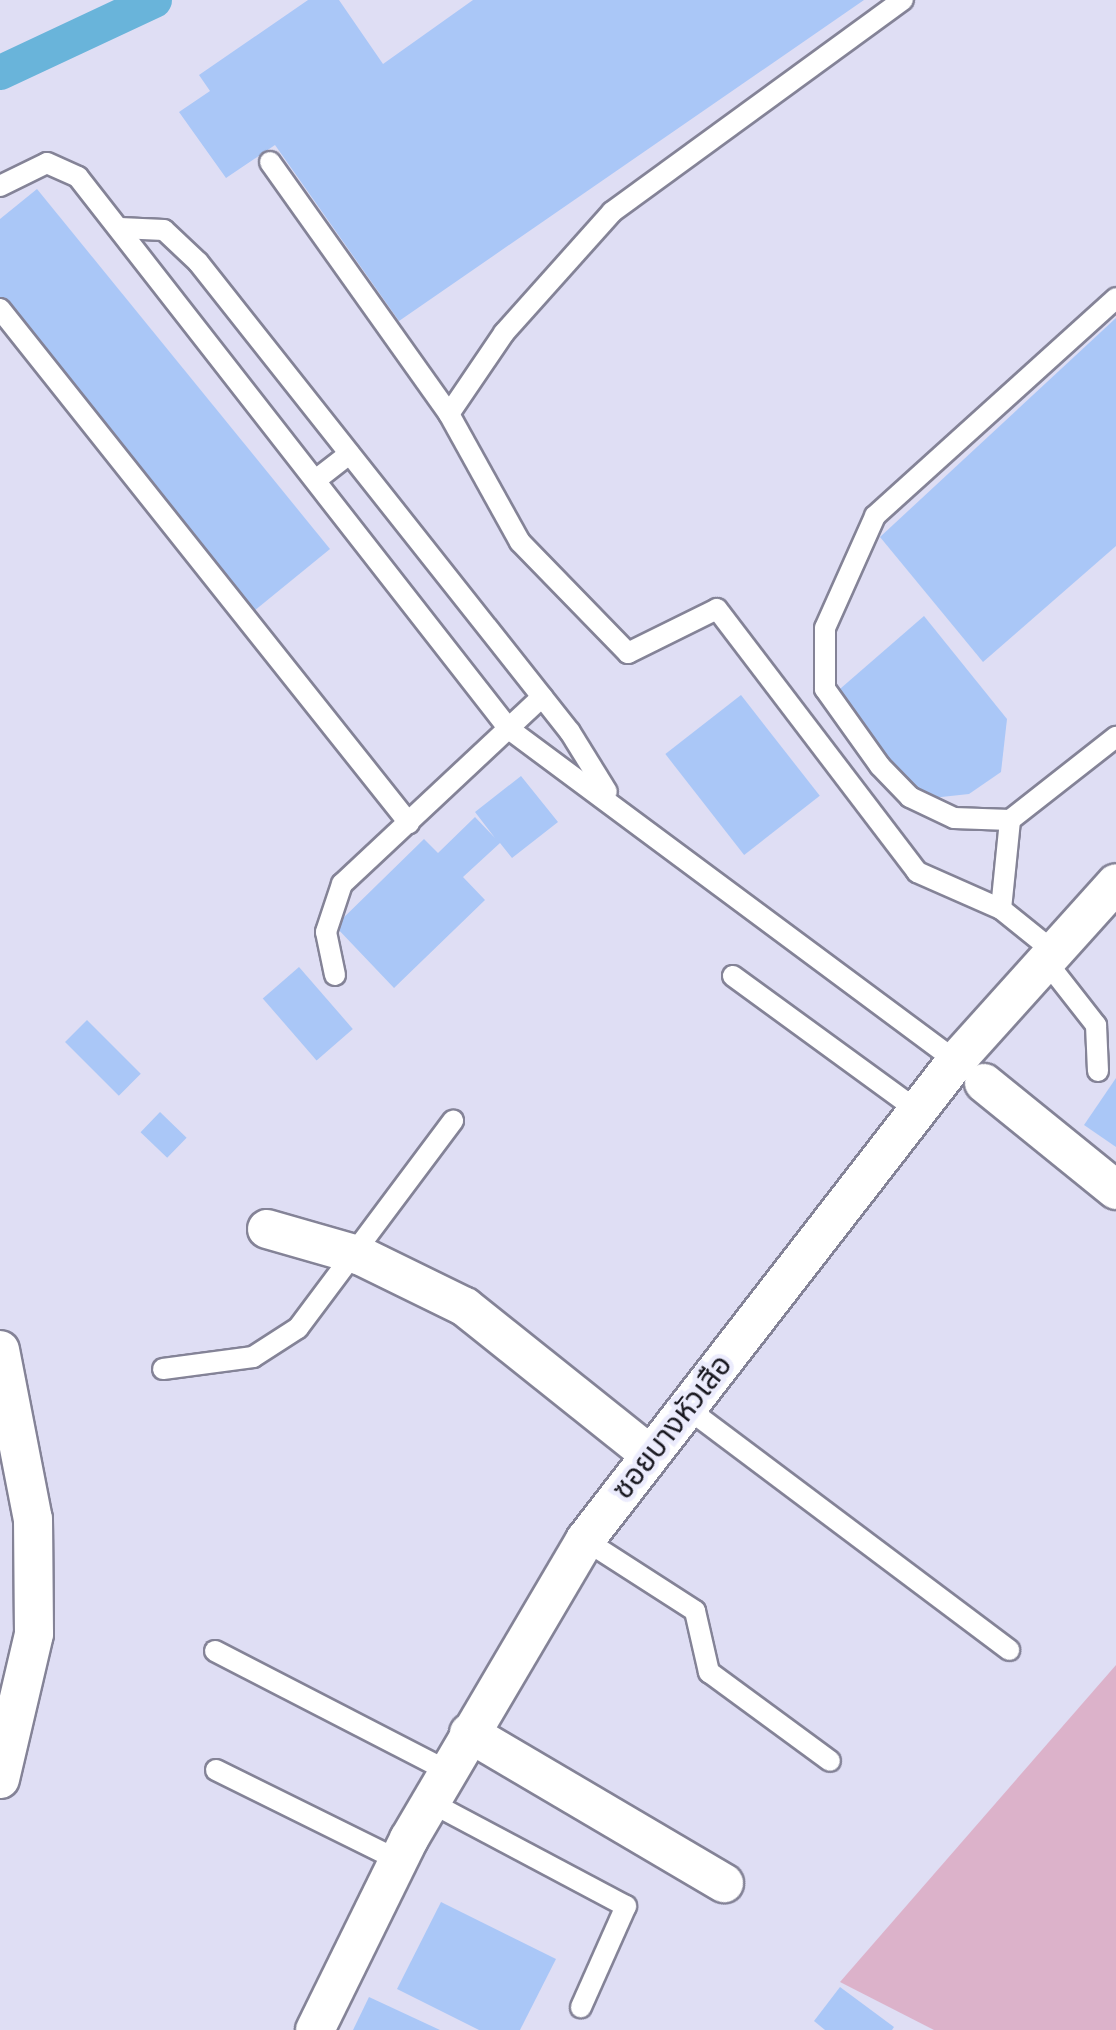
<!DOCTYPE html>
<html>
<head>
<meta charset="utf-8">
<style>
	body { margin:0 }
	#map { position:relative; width:1116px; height:2030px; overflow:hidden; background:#dfdef4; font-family:"Work Sans","Noto Sans Thai",sans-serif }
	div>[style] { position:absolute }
	.green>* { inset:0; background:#dcb2ca }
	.canal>* { height:35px; margin:-17.5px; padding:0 17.5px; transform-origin:17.5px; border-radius:17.5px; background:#69b4da }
	.building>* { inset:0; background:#aac7f7; transform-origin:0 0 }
	.roads { filter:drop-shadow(2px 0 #848397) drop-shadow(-2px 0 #848397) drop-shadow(0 2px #848397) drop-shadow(0 -2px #848397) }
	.lane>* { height:20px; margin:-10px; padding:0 10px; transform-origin:10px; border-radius:10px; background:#fff }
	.street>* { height:38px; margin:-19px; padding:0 19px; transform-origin:19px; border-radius:19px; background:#fff }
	span { translate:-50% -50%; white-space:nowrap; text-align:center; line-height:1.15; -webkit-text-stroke:9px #ececfd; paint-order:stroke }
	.street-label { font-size:30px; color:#191820 }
</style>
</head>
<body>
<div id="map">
	<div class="green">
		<i style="clip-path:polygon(1116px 1665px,1116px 2030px,934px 2030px,840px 1982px)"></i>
	</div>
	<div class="canal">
		<i style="left:0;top:72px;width:170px;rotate:-25.1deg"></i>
	</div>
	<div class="building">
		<i style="clip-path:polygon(308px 0,339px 0,383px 64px,473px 0,864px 0,399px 321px,275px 145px,226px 178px,179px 112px,210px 91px,199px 75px)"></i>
		<i style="clip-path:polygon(37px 189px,330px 549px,254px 611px,0 298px,0 219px)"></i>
		<i style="clip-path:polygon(1116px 318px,1116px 546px,983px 662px,880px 537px)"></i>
		<i style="clip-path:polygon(924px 616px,1007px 719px,1001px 772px,969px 794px,932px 798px,910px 786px,833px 695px)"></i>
		<i style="left:741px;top:695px;width:128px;height:96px;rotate:52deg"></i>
		<i style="clip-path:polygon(521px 776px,558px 822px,512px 858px,500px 843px,463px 877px,485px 900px,394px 988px,335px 926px,424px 839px,438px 853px,475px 817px,495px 838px,475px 812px)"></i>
		<i style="left:299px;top:967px;width:82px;height:48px;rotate:49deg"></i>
		<i style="left:87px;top:1020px;width:76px;height:31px;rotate:45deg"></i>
		<i style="clip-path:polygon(1116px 1078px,1116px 1147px,1084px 1125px)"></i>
		<i style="left:160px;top:1112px;width:37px;height:28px;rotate:44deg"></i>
		<i style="clip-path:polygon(441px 1902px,556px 1959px,520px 2030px,479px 2030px,397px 1989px)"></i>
		<i style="clip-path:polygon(840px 1987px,894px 2027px,892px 2030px,825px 2030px,814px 2021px)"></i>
		<i style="clip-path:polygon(369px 1997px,440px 2030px,353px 2030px)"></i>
	</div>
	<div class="roads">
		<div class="lane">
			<i style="left:270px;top:162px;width:309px;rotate:54.6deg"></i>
			<i style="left:449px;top:414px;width:146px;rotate:61deg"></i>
			<i style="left:520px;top:542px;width:155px;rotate:45.8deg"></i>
			<i style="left:628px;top:653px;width:99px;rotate:-26.3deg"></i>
			<i style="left:717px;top:609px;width:330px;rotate:52.7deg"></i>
			<i style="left:917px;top:872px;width:92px;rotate:23.8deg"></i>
			<i style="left:1001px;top:909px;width:67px;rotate:38.9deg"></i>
			<i style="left:0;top:186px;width:52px;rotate:-26.1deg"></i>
			<i style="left:47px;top:163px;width:34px;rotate:24deg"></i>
			<i style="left:78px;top:177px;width:700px;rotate:52.02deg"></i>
			<i style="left:509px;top:729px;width:557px;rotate:36.6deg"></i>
			<i style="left:120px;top:228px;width:44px;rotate:2.6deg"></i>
			<i style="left:164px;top:230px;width:47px;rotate:43.3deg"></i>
			<i style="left:198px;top:262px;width:599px;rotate:51.64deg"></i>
			<i style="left:570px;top:732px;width:70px;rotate:58.3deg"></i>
			<i style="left:0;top:309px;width:657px;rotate:51.49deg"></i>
			<i style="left:449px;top:414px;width:98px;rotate:-55.8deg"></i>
			<i style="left:504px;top:333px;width:162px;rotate:-48.2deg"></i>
			<i style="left:612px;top:212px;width:360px;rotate:-36.1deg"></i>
			<i style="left:317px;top:479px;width:41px;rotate:-38deg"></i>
			<i style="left:1010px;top:820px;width:56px;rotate:-178deg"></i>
			<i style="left:954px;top:818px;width:49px;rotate:-154.5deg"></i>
			<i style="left:910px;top:797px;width:43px;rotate:-134.1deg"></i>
			<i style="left:880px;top:766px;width:95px;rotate:-125.5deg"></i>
			<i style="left:825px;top:689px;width:61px;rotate:-90deg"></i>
			<i style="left:825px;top:628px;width:123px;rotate:-65.9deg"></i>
			<i style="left:875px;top:516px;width:325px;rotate:-42.1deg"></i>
			<i style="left:1001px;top:909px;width:89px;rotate:-84.2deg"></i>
			<i style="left:1010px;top:820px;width:135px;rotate:-38.1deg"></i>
			<i style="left:1045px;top:960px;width:83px;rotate:51.9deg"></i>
			<i style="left:1096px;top:1025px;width:46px;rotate:87.5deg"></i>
			<i style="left:335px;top:975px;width:44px;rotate:-101.8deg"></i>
			<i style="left:326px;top:932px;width:51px;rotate:-71.6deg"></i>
			<i style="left:342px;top:884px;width:274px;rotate:-43.1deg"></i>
			<i style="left:733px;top:976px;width:229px;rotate:36.1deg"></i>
			<i style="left:163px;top:1369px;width:91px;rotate:-7.6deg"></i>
			<i style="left:253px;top:1357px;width:54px;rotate:-32.8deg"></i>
			<i style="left:298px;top:1328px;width:259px;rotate:-53.2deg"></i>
			<i style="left:687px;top:1408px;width:403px;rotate:36.9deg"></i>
			<i style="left:585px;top:1540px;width:131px;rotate:32.8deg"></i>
			<i style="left:695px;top:1611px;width:63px;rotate:77.1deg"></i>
			<i style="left:709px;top:1672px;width:150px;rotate:36.3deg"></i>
			<i style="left:215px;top:1651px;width:261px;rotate:27.3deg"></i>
			<i style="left:216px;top:1770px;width:203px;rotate:26.3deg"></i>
			<i style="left:430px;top:1802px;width:222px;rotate:28deg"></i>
			<i style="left:626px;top:1906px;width:111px;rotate:114deg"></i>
		</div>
		<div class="street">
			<i style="left:984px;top:1083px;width:170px;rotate:39deg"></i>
			<i style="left:267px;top:1229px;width:98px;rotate:16deg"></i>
			<i style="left:361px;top:1256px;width:116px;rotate:26.1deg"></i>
			<i style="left:465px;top:1307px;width:236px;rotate:38.6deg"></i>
			<i style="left:0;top:1350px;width:172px;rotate:79deg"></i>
			<i style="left:33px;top:1519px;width:115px;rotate:89.5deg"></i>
			<i style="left:34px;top:1634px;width:149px;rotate:103.2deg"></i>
			<i style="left:469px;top:1733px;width:296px;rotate:30.5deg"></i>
			<i style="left:315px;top:2030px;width:213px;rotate:-63.8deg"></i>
			<i style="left:409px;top:1839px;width:347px;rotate:-59.5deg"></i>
			<i style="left:585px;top:1540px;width:606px;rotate:-52.24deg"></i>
			<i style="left:956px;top:1061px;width:239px;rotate:-48deg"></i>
		</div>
	</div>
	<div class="street-label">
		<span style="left:672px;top:1427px;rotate:-52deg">ซอยบางหัวเสือ</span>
	</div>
</div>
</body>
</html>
